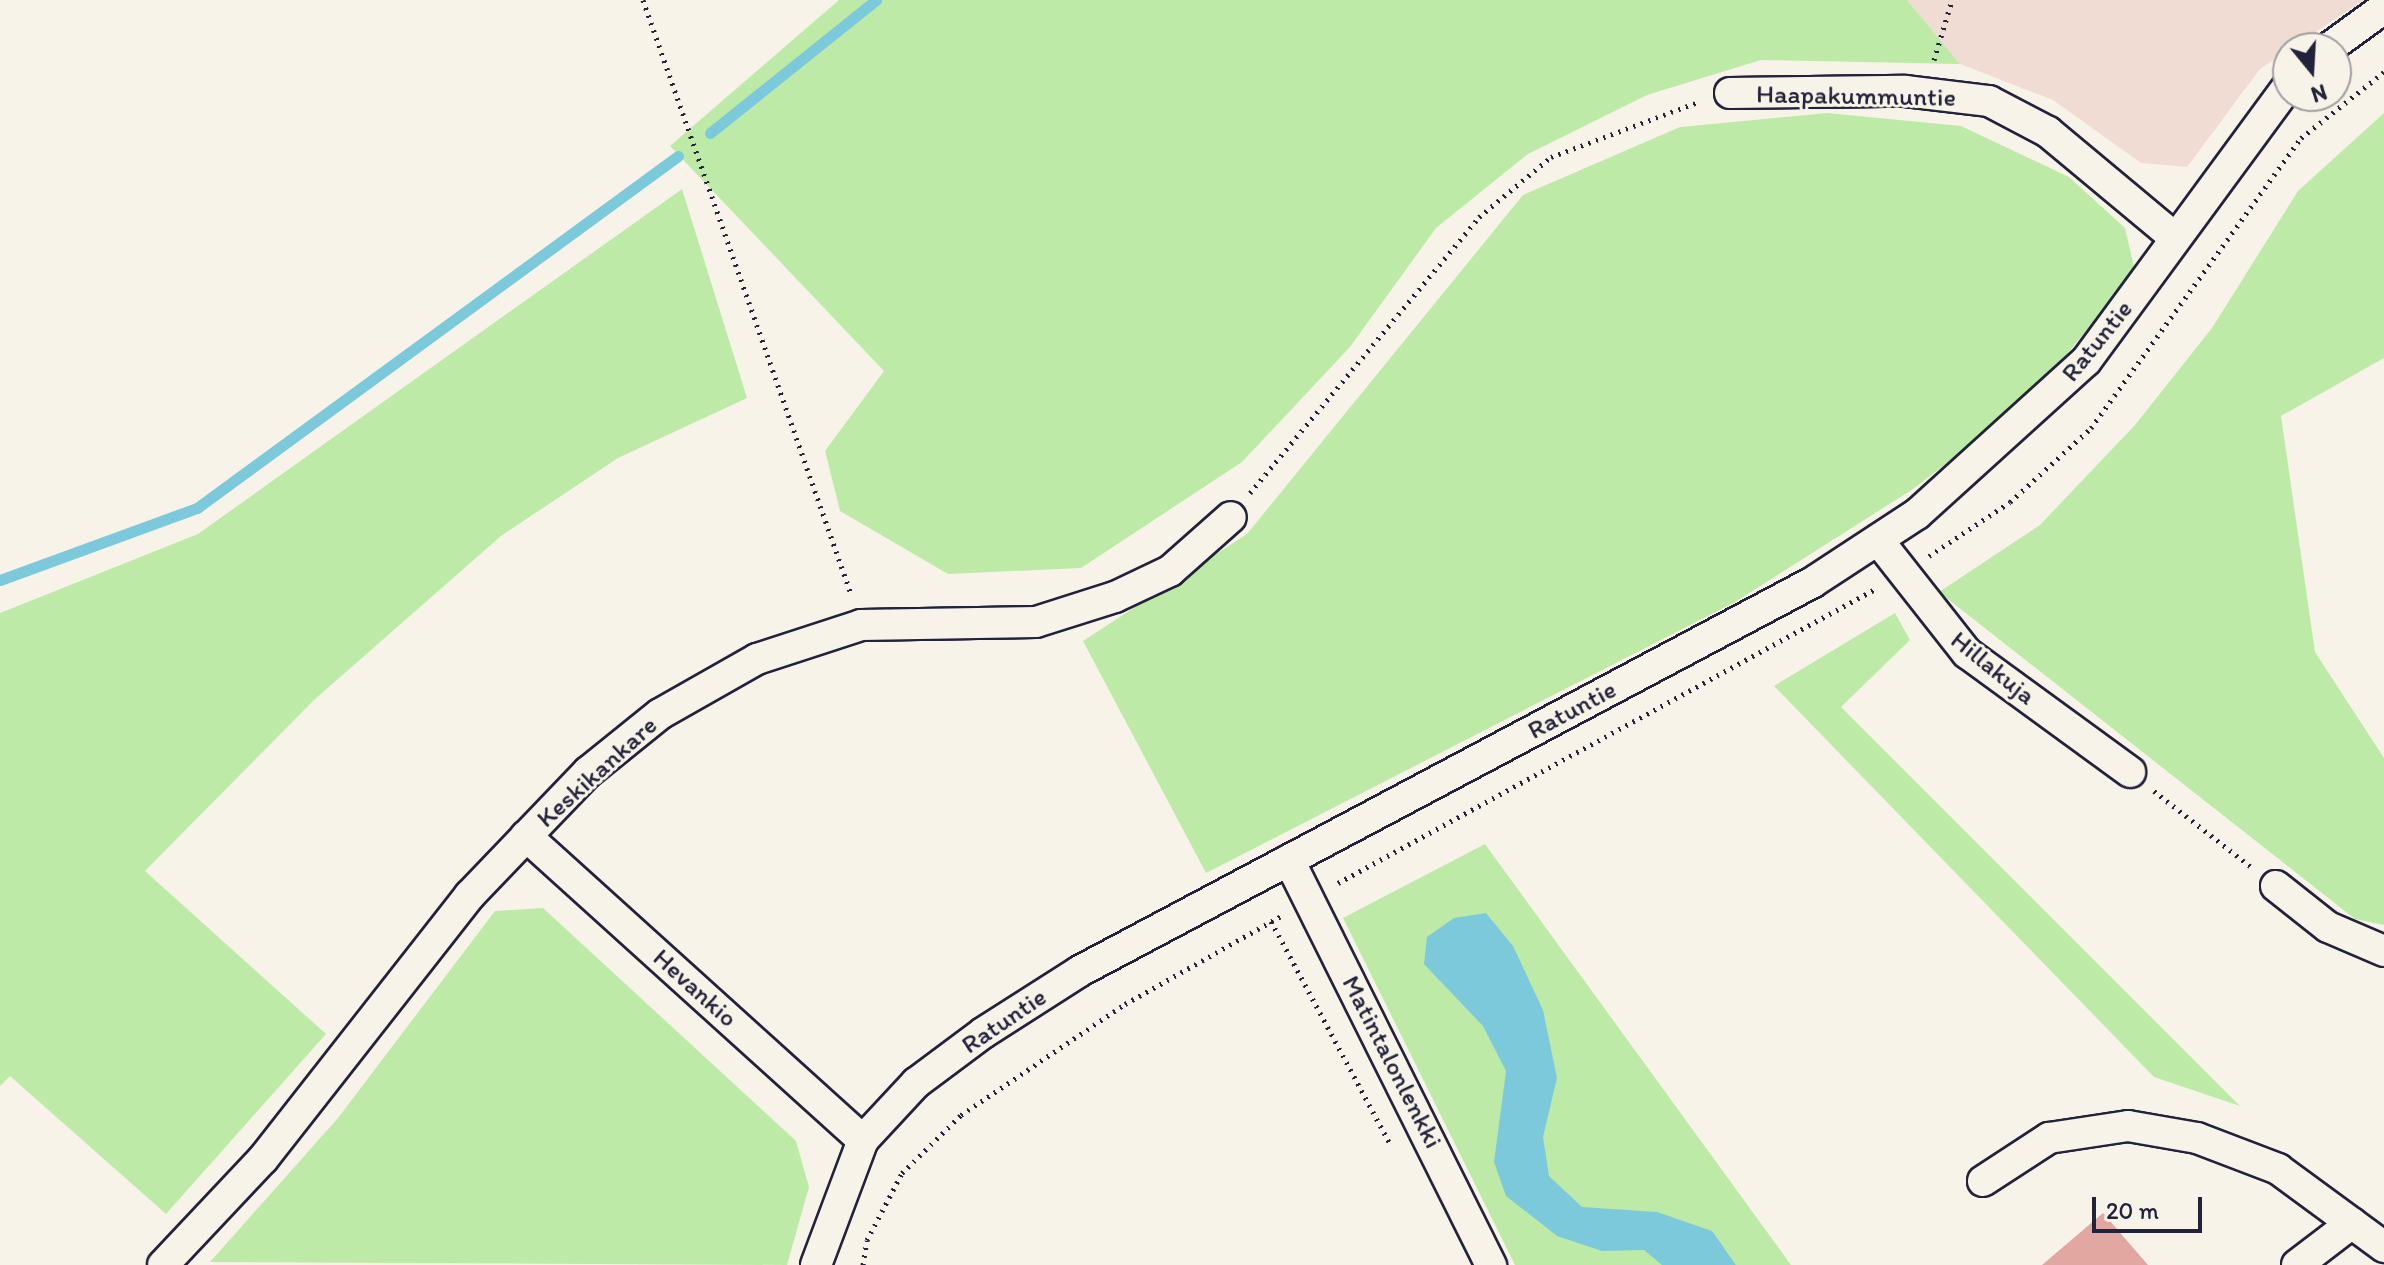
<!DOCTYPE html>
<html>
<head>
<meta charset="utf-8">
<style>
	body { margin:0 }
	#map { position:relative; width:2384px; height:1265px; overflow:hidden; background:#f7f3e8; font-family:Itim,sans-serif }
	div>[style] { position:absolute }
	.built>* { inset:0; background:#f1dcd3 }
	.green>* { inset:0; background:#beeaa7 }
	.water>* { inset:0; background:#7dc9dc }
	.stream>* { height:11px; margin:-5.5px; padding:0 5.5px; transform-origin:5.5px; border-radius:5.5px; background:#7dc9dc }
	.building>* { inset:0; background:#e2a7a1 }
	.path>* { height:5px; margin-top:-2.5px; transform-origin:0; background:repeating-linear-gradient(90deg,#22223b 0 2px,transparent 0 8px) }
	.roads { filter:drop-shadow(2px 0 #22223b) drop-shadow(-2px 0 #22223b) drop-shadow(0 2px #22223b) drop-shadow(0 -2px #22223b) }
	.minor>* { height:30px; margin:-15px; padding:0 15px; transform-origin:15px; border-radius:15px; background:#f7f3e8 }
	span { translate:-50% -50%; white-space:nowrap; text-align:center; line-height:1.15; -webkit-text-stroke:6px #f7f3e8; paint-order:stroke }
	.street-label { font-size:26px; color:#22223b }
	.north { position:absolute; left:2272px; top:32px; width:80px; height:80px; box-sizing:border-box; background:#f7f3e8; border:2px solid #a29fa3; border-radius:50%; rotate:162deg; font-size:22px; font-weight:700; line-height:32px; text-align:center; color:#22223b }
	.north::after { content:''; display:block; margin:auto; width:28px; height:36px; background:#22223b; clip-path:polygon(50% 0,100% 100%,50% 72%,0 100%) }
	.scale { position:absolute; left:2092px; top:1197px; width:110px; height:36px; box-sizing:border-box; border:4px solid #22223b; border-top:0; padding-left:10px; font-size:24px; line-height:28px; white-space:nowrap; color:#22223b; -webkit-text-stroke:6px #f7f3e8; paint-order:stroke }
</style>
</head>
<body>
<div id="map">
	<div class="built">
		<i style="clip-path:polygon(1907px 0,2364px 0,2260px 69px,2187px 167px,2141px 163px,2053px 100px,1960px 64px)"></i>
	</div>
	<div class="green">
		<i style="clip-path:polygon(839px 0,1907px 0,1960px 64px,1761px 60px,1647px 95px,1528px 154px,1436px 228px,1350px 347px,1242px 462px,1081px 568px,948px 574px,840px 511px,825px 451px,884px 371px,670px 146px)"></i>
		<i style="clip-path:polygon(1827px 113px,1961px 126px,2069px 177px,2125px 228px,2135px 271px,2031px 398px,1913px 489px,1735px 602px,1206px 873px,1083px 641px,1247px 534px,1523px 195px,1680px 127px)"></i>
		<i style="clip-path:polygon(2384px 113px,2384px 358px,2281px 416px,2315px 652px,2384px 758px,2384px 925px,2355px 919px,1939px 592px,2040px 525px,2135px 425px,2212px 328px,2298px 191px)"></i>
		<i style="clip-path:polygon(682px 189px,747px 398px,618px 458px,501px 536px,314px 700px,145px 871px,326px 1034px,166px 1214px,10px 1076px,0 1086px,0 613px,198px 534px)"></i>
		<i style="clip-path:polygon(1895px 613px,1910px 640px,1841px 707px,2240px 1106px,2154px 1077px,1774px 686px)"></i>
		<i style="clip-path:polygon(1485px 844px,1791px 1265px,1515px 1265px,1343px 918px)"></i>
		<i style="clip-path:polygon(543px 908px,796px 1141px,809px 1187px,787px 1265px,210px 1262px,338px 1118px,495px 911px)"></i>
	</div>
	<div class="water">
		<i style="clip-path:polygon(1486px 913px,1513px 946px,1543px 1010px,1557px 1078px,1543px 1137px,1549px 1176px,1582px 1207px,1657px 1212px,1712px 1231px,1736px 1265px,1662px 1265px,1644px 1250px,1602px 1251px,1557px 1236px,1506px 1196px,1494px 1162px,1506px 1071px,1483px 1026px,1424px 964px,1427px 937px,1454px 918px)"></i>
	</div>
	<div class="stream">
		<i style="left:710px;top:133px;width:213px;rotate:-38.7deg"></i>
		<i style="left:0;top:580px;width:210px;rotate:-20.1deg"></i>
		<i style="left:197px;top:508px;width:596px;rotate:-36.2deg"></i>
	</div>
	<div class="building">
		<i style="clip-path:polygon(2103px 1213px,2148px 1265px,2042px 1265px)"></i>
	</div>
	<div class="path">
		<i style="left:643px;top:0;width:629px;rotate:70.7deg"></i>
		<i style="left:1934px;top:60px;width:63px;rotate:-73.3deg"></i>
		<i style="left:1250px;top:493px;width:359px;rotate:-50.3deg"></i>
		<i style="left:1479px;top:217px;width:94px;rotate:-39.8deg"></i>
		<i style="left:1551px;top:157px;width:157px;rotate:-20.5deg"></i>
		<i style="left:1929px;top:556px;width:97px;rotate:-33.7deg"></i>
		<i style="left:2010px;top:502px;width:110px;rotate:-42.4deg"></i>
		<i style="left:2091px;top:428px;width:358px;rotate:-54.1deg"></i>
		<i style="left:2301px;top:138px;width:106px;rotate:-38.5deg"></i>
		<i style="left:2154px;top:791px;width:122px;rotate:38deg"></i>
		<i style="left:1338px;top:883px;width:614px;rotate:-28.69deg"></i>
		<i style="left:1271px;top:921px;width:255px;rotate:61.9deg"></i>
		<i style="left:863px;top:1265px;width:25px;rotate:-81deg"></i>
		<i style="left:867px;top:1240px;width:76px;rotate:-62.4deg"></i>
		<i style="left:902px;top:1173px;width:83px;rotate:-44.5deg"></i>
		<i style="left:961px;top:1115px;width:198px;rotate:-34.1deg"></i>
		<i style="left:1125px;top:1004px;width:179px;rotate:-29.4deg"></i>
	</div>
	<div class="roads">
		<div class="minor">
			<i style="left:2329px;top:48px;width:68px;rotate:-36deg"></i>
			<i style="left:1730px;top:93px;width:175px;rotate:-0.7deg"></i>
			<i style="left:1905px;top:91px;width:85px;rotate:6.8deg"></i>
			<i style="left:1989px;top:101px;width:67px;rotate:27.7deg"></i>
			<i style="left:2048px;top:132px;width:165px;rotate:39.8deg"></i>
			<i style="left:1878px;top:540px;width:144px;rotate:51.8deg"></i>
			<i style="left:1967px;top:653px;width:202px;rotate:36.1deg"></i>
			<i style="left:526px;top:836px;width:454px;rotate:42.1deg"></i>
			<i style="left:1289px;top:860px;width:453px;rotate:63.5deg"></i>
			<i style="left:2276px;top:886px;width:66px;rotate:38.3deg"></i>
			<i style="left:2328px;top:927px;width:61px;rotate:23.2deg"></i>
			<i style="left:1983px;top:1181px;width:79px;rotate:-33.1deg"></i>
			<i style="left:2049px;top:1138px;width:80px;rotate:-8.6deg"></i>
			<i style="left:2128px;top:1126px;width:70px;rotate:9.9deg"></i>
			<i style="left:2197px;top:1138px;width:87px;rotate:20.9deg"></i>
			<i style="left:2278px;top:1169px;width:132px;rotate:36.3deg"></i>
			<i style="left:163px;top:1265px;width:146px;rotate:-46.7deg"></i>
			<i style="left:263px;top:1159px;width:335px;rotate:-51.9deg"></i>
			<i style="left:470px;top:895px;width:170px;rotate:-46.2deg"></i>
			<i style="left:588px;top:772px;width:92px;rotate:-38.9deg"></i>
			<i style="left:660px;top:714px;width:112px;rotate:-29.6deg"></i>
			<i style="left:757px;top:659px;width:109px;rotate:-18.1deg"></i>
			<i style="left:861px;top:625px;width:175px;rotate:-1deg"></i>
			<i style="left:1036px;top:622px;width:83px;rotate:-17.6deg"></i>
			<i style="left:1115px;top:597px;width:61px;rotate:-25.3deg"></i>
			<i style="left:1170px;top:571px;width:81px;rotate:-41.5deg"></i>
			<i style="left:816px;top:1265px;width:134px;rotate:-69.4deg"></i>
			<i style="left:863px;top:1140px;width:78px;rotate:-47.1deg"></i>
			<i style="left:916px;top:1083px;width:84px;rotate:-36.7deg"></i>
			<i style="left:983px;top:1033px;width:115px;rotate:-32.6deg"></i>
			<i style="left:1080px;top:971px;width:830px;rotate:-27.95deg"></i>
			<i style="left:1813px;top:582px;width:124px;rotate:-33.2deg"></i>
			<i style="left:1917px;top:514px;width:228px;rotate:-42.2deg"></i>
			<i style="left:2086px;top:361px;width:341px;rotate:-53.7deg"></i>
			<i style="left:2297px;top:1265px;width:69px;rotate:-37.4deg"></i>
		</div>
	</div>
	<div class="street-label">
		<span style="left:1856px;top:96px;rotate:1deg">Haapakummuntie</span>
		<span style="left:2097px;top:341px;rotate:-51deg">Ratuntie</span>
		<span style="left:1993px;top:668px;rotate:39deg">Hillakuja</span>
		<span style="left:1572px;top:710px;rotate:-28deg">Ratuntie</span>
		<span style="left:597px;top:772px;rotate:-42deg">Keskikankare</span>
		<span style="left:695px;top:988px;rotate:42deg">Hevankio</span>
		<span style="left:1004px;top:1021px;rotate:-34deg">Ratuntie</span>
		<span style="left:1392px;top:1062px;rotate:63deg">Matintalonlenkki</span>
	</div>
	<div class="north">N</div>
	<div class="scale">20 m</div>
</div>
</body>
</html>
